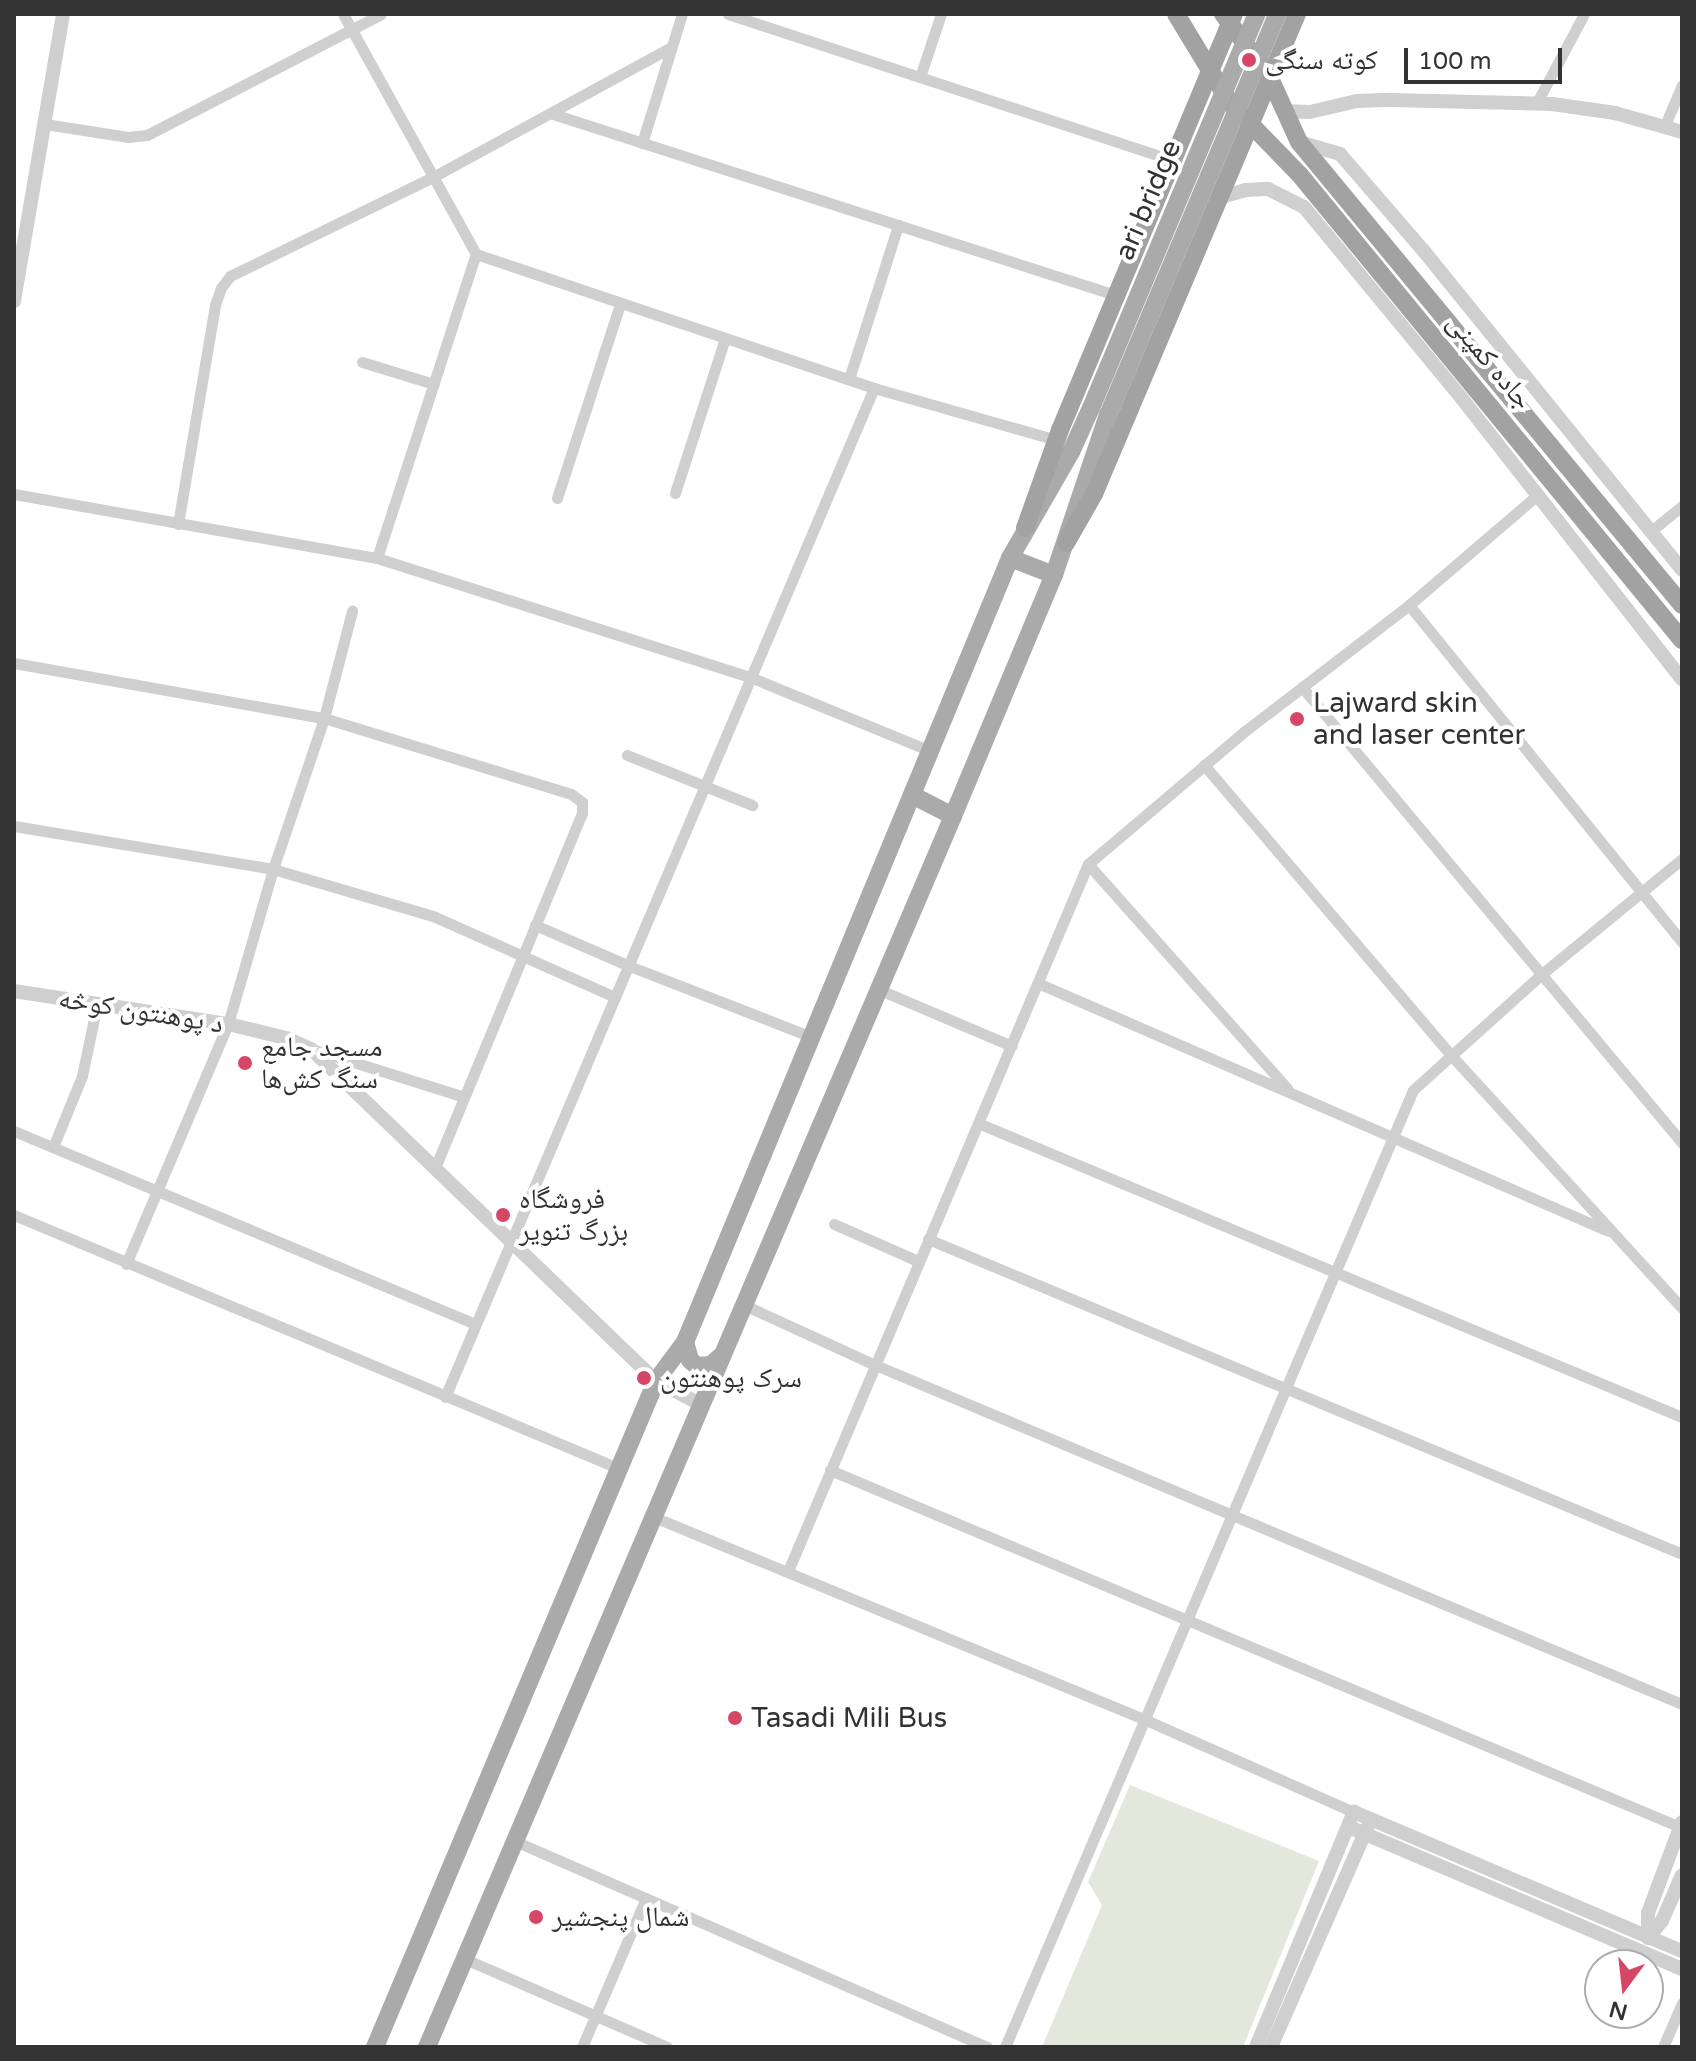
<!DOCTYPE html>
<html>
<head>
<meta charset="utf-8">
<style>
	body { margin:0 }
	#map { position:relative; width:1696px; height:2061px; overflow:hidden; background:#fff; font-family:"Varela Round","Noto Naskh Arabic",sans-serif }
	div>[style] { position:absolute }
	.green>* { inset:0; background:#e4e8dc }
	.minor>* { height:11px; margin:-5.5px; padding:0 5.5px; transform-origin:5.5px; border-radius:5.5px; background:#cfcfcf }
	.tertiary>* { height:14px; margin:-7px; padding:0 7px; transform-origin:7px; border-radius:7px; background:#cfcfcf }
	.primary>* { height:18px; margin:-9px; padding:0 9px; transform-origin:9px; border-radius:9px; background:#aaa }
	.trunk>* { height:18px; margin:-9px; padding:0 9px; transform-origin:9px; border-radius:9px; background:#a2a2a2 }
	.primary-bridge>* { height:18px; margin:-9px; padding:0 9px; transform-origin:9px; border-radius:9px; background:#aaa }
	.dots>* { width:22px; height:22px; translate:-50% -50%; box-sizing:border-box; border:4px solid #fff; border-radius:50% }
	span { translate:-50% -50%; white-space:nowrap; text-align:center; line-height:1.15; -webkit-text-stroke:8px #fff; paint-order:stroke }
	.poi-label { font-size:28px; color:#323232 }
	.left { translate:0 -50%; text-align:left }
	.street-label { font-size:28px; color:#323232 }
	.frame { position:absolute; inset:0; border:16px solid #323232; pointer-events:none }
	.north { position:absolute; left:1584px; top:1949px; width:80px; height:80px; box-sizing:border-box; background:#fff; border:2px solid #adadad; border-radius:50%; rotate:195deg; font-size:22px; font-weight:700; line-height:32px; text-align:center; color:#323232 }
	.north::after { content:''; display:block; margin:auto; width:28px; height:36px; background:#d64765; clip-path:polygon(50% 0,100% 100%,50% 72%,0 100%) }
	.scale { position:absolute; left:1404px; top:48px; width:158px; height:36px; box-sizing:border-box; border:4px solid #323232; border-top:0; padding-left:10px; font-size:24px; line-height:28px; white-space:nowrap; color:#323232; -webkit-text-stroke:6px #fff; paint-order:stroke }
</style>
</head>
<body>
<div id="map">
	<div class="green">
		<i style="clip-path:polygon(1130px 1785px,1319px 1861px,1243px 2047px,1042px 2047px,1102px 1905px,1088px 1882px)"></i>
	</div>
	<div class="minor">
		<i style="left:343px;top:14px;width:274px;rotate:61deg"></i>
		<i style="left:476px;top:254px;width:420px;rotate:18.6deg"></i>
		<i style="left:874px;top:388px;width:189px;rotate:15.9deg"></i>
		<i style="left:728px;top:14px;width:467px;rotate:18.2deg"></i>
		<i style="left:920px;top:77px;width:66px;rotate:-71.6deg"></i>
		<i style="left:1536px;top:104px;width:102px;rotate:-61.9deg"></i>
		<i style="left:553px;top:114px;width:590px;rotate:17.85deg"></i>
		<i style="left:45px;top:124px;width:84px;rotate:8.9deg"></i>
		<i style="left:128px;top:137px;width:19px;rotate:-6deg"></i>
		<i style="left:147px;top:135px;width:263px;rotate:-27.3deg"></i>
		<i style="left:1665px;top:125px;width:43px;rotate:-67deg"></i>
		<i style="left:642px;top:143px;width:135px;rotate:-72.8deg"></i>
		<i style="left:362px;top:362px;width:75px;rotate:17deg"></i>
		<i style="left:849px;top:379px;width:162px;rotate:-72.3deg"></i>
		<i style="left:675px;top:493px;width:163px;rotate:-72.1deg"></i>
		<i style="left:14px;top:494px;width:369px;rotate:10deg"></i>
		<i style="left:377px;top:558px;width:392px;rotate:17.7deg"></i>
		<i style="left:750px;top:677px;width:195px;rotate:22.3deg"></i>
		<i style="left:557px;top:498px;width:204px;rotate:-72deg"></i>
		<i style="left:178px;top:524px;width:222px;rotate:-80.4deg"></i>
		<i style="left:215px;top:305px;width:18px;rotate:-71deg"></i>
		<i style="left:221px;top:288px;width:15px;rotate:-53deg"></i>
		<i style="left:230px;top:276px;width:224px;rotate:-26deg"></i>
		<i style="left:431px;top:178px;width:273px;rotate:-28.6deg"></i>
		<i style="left:1651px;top:531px;width:40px;rotate:-39deg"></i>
		<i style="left:377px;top:558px;width:320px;rotate:-72deg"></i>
		<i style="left:1409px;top:605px;width:434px;rotate:51deg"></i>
		<i style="left:14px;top:663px;width:315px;rotate:10.1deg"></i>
		<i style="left:324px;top:718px;width:258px;rotate:17.1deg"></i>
		<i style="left:571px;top:794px;width:14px;rotate:36deg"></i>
		<i style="left:582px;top:802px;width:11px;rotate:90deg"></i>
		<i style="left:582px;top:813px;width:382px;rotate:112.5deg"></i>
		<i style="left:1302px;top:687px;width:594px;rotate:50.19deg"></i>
		<i style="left:627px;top:755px;width:135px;rotate:21.8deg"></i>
		<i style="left:1204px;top:765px;width:380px;rotate:49.6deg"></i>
		<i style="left:1450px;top:1054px;width:344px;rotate:47.6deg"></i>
		<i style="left:14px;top:826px;width:263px;rotate:9.4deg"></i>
		<i style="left:273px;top:869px;width:167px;rotate:16.4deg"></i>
		<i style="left:433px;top:916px;width:199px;rotate:24deg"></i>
		<i style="left:1088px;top:864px;width:300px;rotate:48.4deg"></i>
		<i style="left:535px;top:925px;width:100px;rotate:23.5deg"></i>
		<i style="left:627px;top:965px;width:199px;rotate:21.3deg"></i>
		<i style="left:1040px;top:984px;width:619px;rotate:23.5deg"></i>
		<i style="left:880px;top:990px;width:143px;rotate:23deg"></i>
		<i style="left:312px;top:1049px;width:159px;rotate:17.5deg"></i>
		<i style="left:978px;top:1123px;width:763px;rotate:22.67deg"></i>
		<i style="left:14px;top:1131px;width:500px;rotate:22.7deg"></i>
		<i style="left:53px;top:1147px;width:77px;rotate:-67.8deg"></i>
		<i style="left:82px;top:1076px;width:74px;rotate:-78.2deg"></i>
		<i style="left:14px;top:1215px;width:655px;rotate:22.73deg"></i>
		<i style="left:834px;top:1224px;width:92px;rotate:23.8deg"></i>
		<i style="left:928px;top:1239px;width:817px;rotate:22.67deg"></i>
		<i style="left:126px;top:1264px;width:261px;rotate:-67deg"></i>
		<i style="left:228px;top:1024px;width:161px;rotate:-73.8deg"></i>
		<i style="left:273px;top:869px;width:159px;rotate:-71.3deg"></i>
		<i style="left:324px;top:718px;width:111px;rotate:-75.3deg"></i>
		<i style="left:742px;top:1304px;width:144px;rotate:24.6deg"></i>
		<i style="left:873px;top:1364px;width:878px;rotate:22.8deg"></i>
		<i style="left:445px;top:1397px;width:1096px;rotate:-66.97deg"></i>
		<i style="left:830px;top:1470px;width:922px;rotate:22.78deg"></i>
		<i style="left:654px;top:1517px;width:532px;rotate:22.42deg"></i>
		<i style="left:1146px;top:1720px;width:227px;rotate:23.9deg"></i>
		<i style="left:788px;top:1571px;width:768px;rotate:-67.01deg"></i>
		<i style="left:1088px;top:864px;width:206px;rotate:-40.3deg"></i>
		<i style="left:1245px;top:731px;width:207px;rotate:-37.5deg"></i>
		<i style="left:1409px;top:605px;width:167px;rotate:-40.6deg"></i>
		<i style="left:517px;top:1842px;width:513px;rotate:23.57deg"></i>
		<i style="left:465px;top:1959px;width:220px;rotate:23.5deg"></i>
		<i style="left:582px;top:2047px;width:162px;rotate:-66.8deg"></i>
		<i style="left:1005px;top:2047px;width:1040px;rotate:-66.91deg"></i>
		<i style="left:1413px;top:1090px;width:175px;rotate:-42deg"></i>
		<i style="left:1543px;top:973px;width:180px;rotate:-39.4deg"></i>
		<i style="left:1663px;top:2047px;width:48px;rotate:-66.6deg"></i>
	</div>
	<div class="tertiary">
		<i style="left:1283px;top:111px;width:27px;rotate:2deg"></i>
		<i style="left:1310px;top:112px;width:48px;rotate:-13.2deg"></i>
		<i style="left:1357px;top:101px;width:34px;rotate:-2deg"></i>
		<i style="left:1391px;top:100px;width:161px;rotate:1.4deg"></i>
		<i style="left:1552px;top:104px;width:64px;rotate:8.1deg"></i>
		<i style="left:1615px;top:113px;width:70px;rotate:15.8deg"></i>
		<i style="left:1299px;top:142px;width:43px;rotate:16.3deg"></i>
		<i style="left:1340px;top:154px;width:127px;rotate:49.2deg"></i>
		<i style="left:1423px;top:250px;width:412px;rotate:51deg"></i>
		<i style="left:1218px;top:198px;width:29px;rotate:-16deg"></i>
		<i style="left:1246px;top:190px;width:22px;rotate:-3deg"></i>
		<i style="left:1268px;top:189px;width:40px;rotate:26.6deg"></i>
		<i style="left:1304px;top:207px;width:250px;rotate:50.5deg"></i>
		<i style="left:1463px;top:400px;width:355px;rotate:51.9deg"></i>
		<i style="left:14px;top:301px;width:291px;rotate:-80.3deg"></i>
		<i style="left:14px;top:991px;width:217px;rotate:8.8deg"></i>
		<i style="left:228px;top:1024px;width:60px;rotate:13.6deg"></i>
		<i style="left:286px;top:1038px;width:27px;rotate:24deg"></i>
		<i style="left:311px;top:1049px;width:479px;rotate:43.9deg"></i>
		<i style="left:656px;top:1381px;width:50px;rotate:27.6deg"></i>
		<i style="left:1349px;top:1827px;width:362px;rotate:23.1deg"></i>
		<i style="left:1648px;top:1938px;width:25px;rotate:-90deg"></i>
		<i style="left:1648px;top:1913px;width:97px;rotate:-69.5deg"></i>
		<i style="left:1648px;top:1938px;width:22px;rotate:-51deg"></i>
		<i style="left:1662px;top:1921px;width:50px;rotate:-66.5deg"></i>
		<i style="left:1256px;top:2047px;width:255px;rotate:-67.4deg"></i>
		<i style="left:1354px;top:1812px;width:356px;rotate:23deg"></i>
		<i style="left:1271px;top:2047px;width:239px;rotate:-66.3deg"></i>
	</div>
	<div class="primary">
		<i style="left:1010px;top:558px;width:47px;rotate:21.1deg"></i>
		<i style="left:912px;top:795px;width:46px;rotate:27.1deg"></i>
		<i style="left:685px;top:1342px;width:19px;rotate:74deg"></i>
		<i style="left:690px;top:1360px;width:9px;rotate:41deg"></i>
		<i style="left:697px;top:1366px;width:14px;rotate:-4deg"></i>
		<i style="left:711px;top:1365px;width:12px;rotate:-42deg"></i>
		<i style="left:375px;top:2047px;width:723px;rotate:-67.12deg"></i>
		<i style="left:656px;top:1381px;width:49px;rotate:-53.4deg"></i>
		<i style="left:685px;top:1342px;width:849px;rotate:-67.48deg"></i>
		<i style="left:1010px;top:558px;width:122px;rotate:-60.1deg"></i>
		<i style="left:1071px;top:452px;width:48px;rotate:-65.6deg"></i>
		<i style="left:427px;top:2047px;width:1339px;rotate:-66.86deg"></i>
		<i style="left:953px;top:816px;width:261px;rotate:-67.3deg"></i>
		<i style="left:1054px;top:575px;width:169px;rotate:-71.4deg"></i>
	</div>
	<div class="trunk">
		<i style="left:1176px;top:14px;width:104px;rotate:58.8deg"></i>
		<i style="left:1230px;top:103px;width:100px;rotate:45.8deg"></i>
		<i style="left:1300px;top:175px;width:602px;rotate:50.6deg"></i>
		<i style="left:1223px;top:14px;width:77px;rotate:53.4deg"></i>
		<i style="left:1269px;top:76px;width:72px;rotate:65.6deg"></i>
		<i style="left:1299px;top:142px;width:601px;rotate:50.4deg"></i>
		<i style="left:1025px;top:528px;width:104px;rotate:-70.3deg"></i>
		<i style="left:1060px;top:430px;width:449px;rotate:-67.3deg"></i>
		<i style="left:1066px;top:543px;width:56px;rotate:-60.3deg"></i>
		<i style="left:1094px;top:494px;width:521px;rotate:-67.08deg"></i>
	</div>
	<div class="primary-bridge">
		<i style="left:1091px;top:408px;width:428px;rotate:-67.2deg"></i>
		<i style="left:1108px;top:415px;width:435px;rotate:-67.1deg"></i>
	</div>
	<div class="dots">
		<i style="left:1249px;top:60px;background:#d64765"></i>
		<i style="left:1297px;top:719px;background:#d64765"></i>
		<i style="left:245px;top:1063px;background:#d64765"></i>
		<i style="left:503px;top:1215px;background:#d64765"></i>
		<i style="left:644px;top:1378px;background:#d64765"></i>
		<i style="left:735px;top:1718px;background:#d64765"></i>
		<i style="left:536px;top:1917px;background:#d64765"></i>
	</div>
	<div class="poi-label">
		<span class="left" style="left:1265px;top:60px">کوته سنگی</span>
		<span class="left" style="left:1313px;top:719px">Lajward skin<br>and laser center</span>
		<span class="left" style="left:261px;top:1063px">مسجد جامع<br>سنگ کش‌ها</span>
		<span class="left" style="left:519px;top:1215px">فروشگاه<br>بزرگ تنویر</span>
		<span class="left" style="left:660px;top:1378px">سرک پوهنتون</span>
		<span class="left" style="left:751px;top:1718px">Tasadi Mili Bus</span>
		<span class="left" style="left:552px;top:1917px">شمال پنجشیر</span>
	</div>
	<div class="street-label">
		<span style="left:1148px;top:200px;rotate:-67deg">ari bridge</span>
		<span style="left:1490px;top:361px;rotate:50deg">جاده کمپنی</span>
		<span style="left:141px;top:1011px;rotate:9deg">د پوهنتون کوڅه</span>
	</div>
	<div class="frame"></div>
	<div class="north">N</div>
	<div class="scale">100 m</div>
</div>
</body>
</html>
